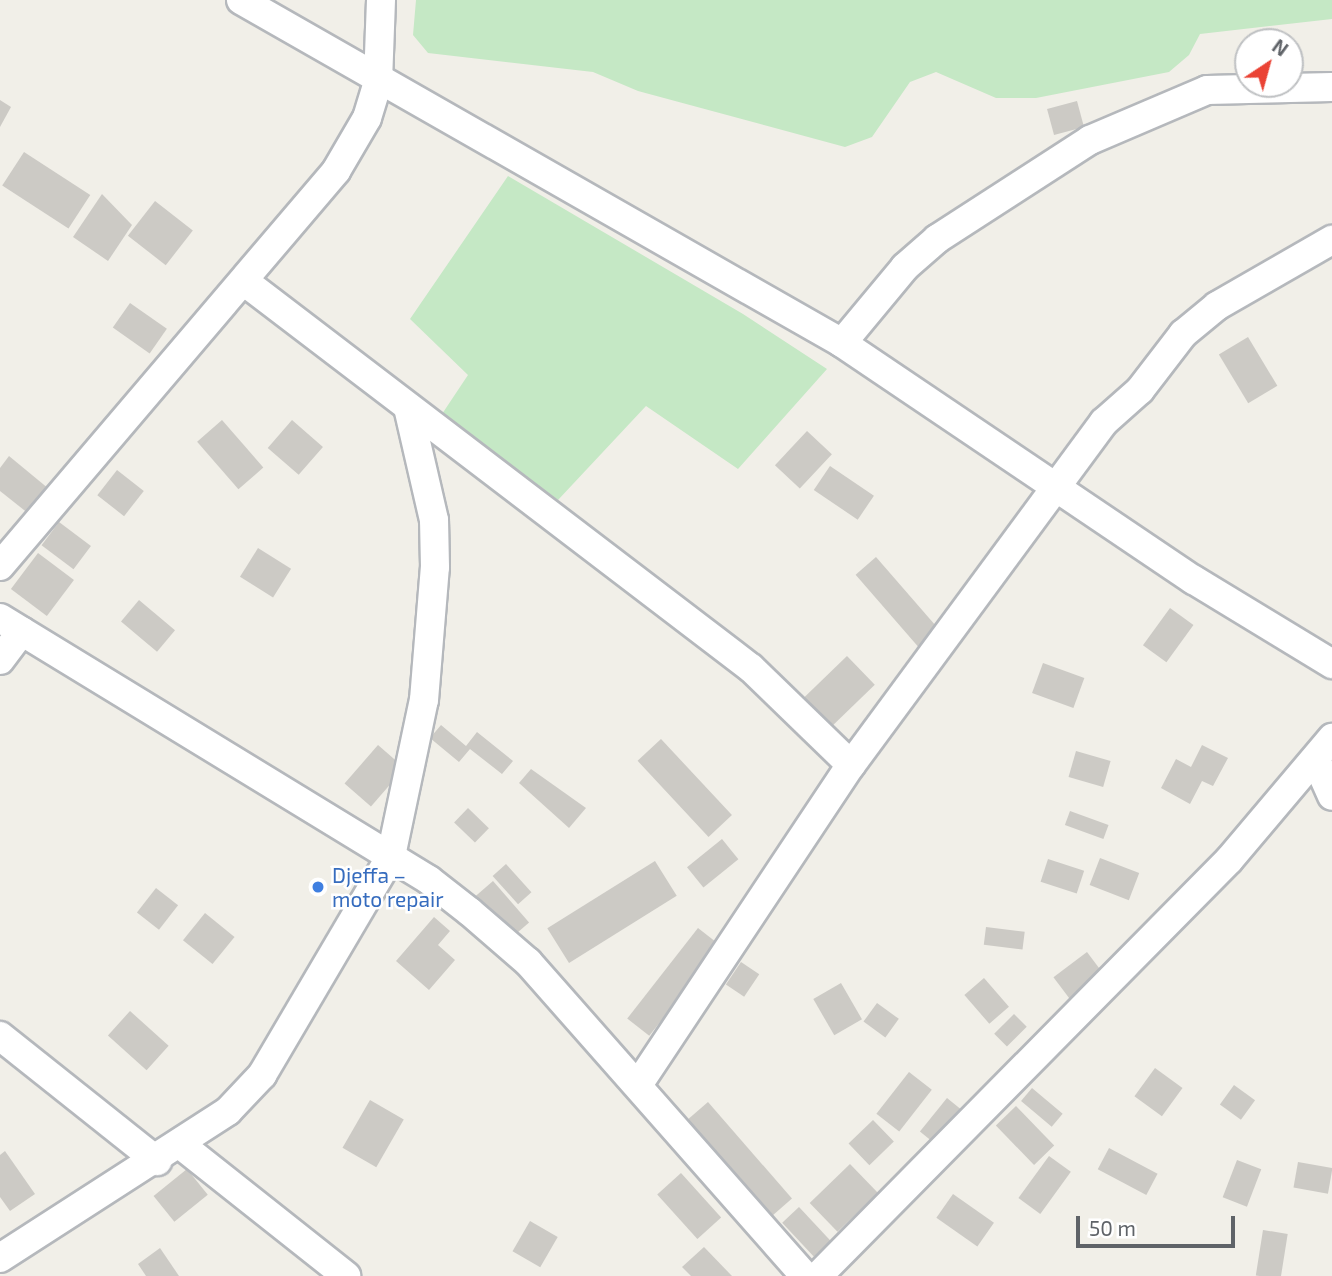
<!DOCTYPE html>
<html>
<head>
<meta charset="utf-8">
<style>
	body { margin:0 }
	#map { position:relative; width:1332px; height:1276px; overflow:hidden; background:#f1efe8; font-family:"Exo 2",sans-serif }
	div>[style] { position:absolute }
	.green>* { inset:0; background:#c5e8c5 }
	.building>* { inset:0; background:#cccac5; transform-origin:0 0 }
	.roads { filter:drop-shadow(2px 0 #b5b8bc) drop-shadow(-2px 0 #b5b8bc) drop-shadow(0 2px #b5b8bc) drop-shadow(0 -2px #b5b8bc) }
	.minor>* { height:28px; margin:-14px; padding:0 14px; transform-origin:14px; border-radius:14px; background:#fff }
	.dots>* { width:19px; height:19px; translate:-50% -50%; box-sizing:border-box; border:4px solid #fff; border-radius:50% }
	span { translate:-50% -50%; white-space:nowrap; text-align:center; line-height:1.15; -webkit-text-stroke:5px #fff; paint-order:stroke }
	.shop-label { font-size:21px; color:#366cbe }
	.left { translate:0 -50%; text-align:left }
	.north { position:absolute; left:1234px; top:28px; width:70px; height:70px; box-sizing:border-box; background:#fff; border:2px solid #bfc1c3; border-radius:50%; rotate:36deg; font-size:19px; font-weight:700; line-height:28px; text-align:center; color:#5f6368 }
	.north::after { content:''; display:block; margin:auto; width:24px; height:32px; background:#ea4335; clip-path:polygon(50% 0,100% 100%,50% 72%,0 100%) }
	.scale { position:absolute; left:1076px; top:1216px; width:159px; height:32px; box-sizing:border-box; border:4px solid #5f6368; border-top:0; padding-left:9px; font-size:21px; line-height:24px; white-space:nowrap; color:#5f6368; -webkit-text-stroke:5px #fff; paint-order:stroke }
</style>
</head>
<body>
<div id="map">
	<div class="green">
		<i style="clip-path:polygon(416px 0,1332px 0,1332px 19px,1200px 34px,1189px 55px,1169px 72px,1036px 98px,996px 98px,936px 72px,910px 82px,872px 137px,845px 147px,638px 91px,593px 72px,428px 53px,413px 35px)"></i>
		<i style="clip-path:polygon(508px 176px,743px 314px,827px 369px,738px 469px,646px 406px,558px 500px,440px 417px,468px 375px,410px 319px)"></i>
	</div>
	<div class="building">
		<i style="clip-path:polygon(0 100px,11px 107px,0 127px)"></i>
		<i style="left:1077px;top:101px;width:27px;height:31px;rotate:75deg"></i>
		<i style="left:24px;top:152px;width:79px;height:40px;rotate:33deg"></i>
		<i style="clip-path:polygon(102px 194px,132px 225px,108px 261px,73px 237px)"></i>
		<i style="left:155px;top:201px;width:48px;height:44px;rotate:38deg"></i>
		<i style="left:130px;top:303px;width:45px;height:30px;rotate:35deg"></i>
		<i style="left:1248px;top:337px;width:57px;height:34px;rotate:59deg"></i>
		<i style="left:222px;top:420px;width:63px;height:33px;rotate:49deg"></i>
		<i style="left:292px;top:420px;width:41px;height:37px;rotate:41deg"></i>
		<i style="left:807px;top:431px;width:34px;height:47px;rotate:43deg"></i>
		<i style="clip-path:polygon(9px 456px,49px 489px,29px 514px,0 491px,0 468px)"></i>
		<i style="left:830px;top:466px;width:53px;height:29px;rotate:34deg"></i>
		<i style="left:117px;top:470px;width:34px;height:32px;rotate:38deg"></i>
		<i style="left:59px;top:522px;width:40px;height:29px;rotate:37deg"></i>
		<i style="left:258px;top:548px;width:39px;height:34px;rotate:32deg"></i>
		<i style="left:38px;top:553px;width:45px;height:45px;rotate:37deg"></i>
		<i style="left:876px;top:557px;width:103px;height:27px;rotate:49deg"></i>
		<i style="left:139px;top:600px;width:47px;height:28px;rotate:40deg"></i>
		<i style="left:1170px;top:608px;width:29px;height:46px;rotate:36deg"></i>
		<i style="left:847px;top:656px;width:40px;height:60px;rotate:46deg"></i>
		<i style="left:1043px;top:663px;width:44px;height:32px;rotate:20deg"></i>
		<i style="clip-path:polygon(441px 725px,466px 746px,477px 732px,513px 761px,502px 774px,470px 749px,459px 762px,430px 738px)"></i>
		<i style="left:661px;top:739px;width:104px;height:32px;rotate:47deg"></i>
		<i style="left:378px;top:745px;width:35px;height:51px;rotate:41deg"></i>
		<i style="clip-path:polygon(1202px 745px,1228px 758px,1213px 786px,1202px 781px,1190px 804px,1161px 788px,1176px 759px,1191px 767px)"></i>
		<i style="left:1076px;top:751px;width:36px;height:27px;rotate:16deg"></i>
		<i style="clip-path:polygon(531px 769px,586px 808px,569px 828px,519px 783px)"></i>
		<i style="left:468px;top:808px;width:29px;height:20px;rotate:44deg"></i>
		<i style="left:1070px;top:811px;width:41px;height:15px;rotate:20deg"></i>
		<i style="left:722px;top:839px;width:26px;height:45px;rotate:51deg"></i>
		<i style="left:1100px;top:858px;width:42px;height:29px;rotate:21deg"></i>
		<i style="left:1048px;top:859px;width:38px;height:24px;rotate:18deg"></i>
		<i style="left:655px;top:861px;width:41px;height:127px;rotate:58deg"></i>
		<i style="left:506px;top:864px;width:38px;height:18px;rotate:48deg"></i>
		<i style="left:493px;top:881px;width:55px;height:26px;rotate:49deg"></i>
		<i style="left:156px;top:888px;width:28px;height:31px;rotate:38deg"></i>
		<i style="left:205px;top:913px;width:38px;height:35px;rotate:39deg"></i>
		<i style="clip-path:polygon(434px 917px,450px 931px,438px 945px,455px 960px,429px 990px,396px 961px)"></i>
		<i style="left:986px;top:927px;width:39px;height:18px;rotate:7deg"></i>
		<i style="left:698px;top:928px;width:28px;height:115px;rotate:38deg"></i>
		<i style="left:1087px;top:952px;width:30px;height:42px;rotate:53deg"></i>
		<i style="left:741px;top:962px;width:22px;height:27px;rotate:34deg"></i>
		<i style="left:984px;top:978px;width:38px;height:26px;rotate:49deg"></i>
		<i style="left:841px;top:983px;width:42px;height:32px;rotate:60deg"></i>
		<i style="left:877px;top:1003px;width:27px;height:23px;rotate:36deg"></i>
		<i style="left:130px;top:1011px;width:52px;height:33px;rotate:42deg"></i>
		<i style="left:1014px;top:1014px;width:18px;height:28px;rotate:45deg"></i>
		<i style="left:1155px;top:1068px;width:34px;height:35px;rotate:36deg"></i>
		<i style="left:909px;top:1072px;width:29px;height:53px;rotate:38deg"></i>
		<i style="left:1234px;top:1085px;width:26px;height:24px;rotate:36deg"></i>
		<i style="left:1032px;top:1088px;width:40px;height:17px;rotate:40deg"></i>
		<i style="left:947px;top:1098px;width:21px;height:43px;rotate:39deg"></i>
		<i style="left:370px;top:1100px;width:39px;height:55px;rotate:30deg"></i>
		<i style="left:708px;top:1102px;width:128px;height:28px;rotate:49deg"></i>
		<i style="left:1016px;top:1106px;width:55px;height:28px;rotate:46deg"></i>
		<i style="left:873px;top:1120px;width:30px;height:34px;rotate:46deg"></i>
		<i style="left:1109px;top:1148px;width:55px;height:24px;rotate:28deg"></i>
		<i style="clip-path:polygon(5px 1151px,35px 1194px,10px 1211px,0 1197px,0 1155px)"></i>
		<i style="left:1049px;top:1156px;width:27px;height:52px;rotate:36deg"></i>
		<i style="left:1237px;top:1160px;width:26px;height:40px;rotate:21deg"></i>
		<i style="left:1298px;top:1162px;width:35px;height:26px;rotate:10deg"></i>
		<i style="left:850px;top:1164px;width:40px;height:56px;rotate:46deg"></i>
		<i style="left:187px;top:1169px;width:33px;height:43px;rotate:51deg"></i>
		<i style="left:681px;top:1173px;width:60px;height:32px;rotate:48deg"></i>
		<i style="left:953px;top:1194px;width:50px;height:29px;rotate:35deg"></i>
		<i style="left:799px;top:1207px;width:51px;height:23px;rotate:47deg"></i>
		<i style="left:530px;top:1221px;width:32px;height:35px;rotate:30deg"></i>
		<i style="left:1263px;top:1230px;width:25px;height:46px;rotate:9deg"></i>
		<i style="clip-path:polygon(704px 1247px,732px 1276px,691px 1276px,682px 1267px)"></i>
		<i style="clip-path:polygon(160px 1248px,179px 1276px,146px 1276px,138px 1264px)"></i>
	</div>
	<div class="roads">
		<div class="minor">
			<i style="left:241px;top:0;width:692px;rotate:29.71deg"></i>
			<i style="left:842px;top:343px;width:424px;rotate:34deg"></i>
			<i style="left:1194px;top:580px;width:162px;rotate:31.3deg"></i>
			<i style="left:245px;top:282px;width:636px;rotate:37.34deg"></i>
			<i style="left:751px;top:668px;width:139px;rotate:44.1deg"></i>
			<i style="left:842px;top:343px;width:99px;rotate:-50.3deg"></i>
			<i style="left:905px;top:267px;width:43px;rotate:-41.2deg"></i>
			<i style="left:937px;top:239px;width:182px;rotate:-32.9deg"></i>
			<i style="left:1090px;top:140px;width:127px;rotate:-23.1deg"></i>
			<i style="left:1207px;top:90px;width:125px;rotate:-1.4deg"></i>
			<i style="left:0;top:566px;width:519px;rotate:-49.61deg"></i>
			<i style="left:336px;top:171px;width:61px;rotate:-59.7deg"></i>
			<i style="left:367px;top:118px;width:38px;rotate:-73deg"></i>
			<i style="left:378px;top:82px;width:82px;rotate:-87.9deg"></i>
			<i style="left:0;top:618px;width:503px;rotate:31.41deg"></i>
			<i style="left:429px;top:880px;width:52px;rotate:38deg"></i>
			<i style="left:470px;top:912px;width:77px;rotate:40.8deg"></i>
			<i style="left:528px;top:962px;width:419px;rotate:48.6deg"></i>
			<i style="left:0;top:660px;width:36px;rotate:-53deg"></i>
			<i style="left:1316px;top:760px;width:39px;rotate:66deg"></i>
			<i style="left:0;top:1036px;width:201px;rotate:38.5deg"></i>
			<i style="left:638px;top:1085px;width:384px;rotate:-56.4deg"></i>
			<i style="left:851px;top:765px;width:426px;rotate:-53.6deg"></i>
			<i style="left:1104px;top:422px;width:48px;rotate:-41.6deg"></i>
			<i style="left:1140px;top:390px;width:71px;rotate:-52.5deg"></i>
			<i style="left:1183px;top:334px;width:44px;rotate:-39.5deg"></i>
			<i style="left:1217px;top:306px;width:133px;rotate:-29.9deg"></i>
			<i style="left:181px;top:1145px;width:211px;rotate:38.4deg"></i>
			<i style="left:0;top:1258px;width:271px;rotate:-32.8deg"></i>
			<i style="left:228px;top:1111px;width:50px;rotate:-46.6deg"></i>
			<i style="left:262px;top:1075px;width:254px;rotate:-59.5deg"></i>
			<i style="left:391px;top:856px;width:159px;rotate:-78.1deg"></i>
			<i style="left:424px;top:700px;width:133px;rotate:-85.3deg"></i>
			<i style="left:435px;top:567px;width:47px;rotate:-91.2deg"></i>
			<i style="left:434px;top:520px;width:116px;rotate:-103deg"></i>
			<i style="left:818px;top:1276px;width:585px;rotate:-45.35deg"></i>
			<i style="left:1229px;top:860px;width:160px;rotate:-49.8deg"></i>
		</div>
	</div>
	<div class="dots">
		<i style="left:318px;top:887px;background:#3f7fe0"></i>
	</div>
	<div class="shop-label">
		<span class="left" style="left:332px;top:887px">Djeffa –<br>moto repair</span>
	</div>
	<div class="north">N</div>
	<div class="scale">50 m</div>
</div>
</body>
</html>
